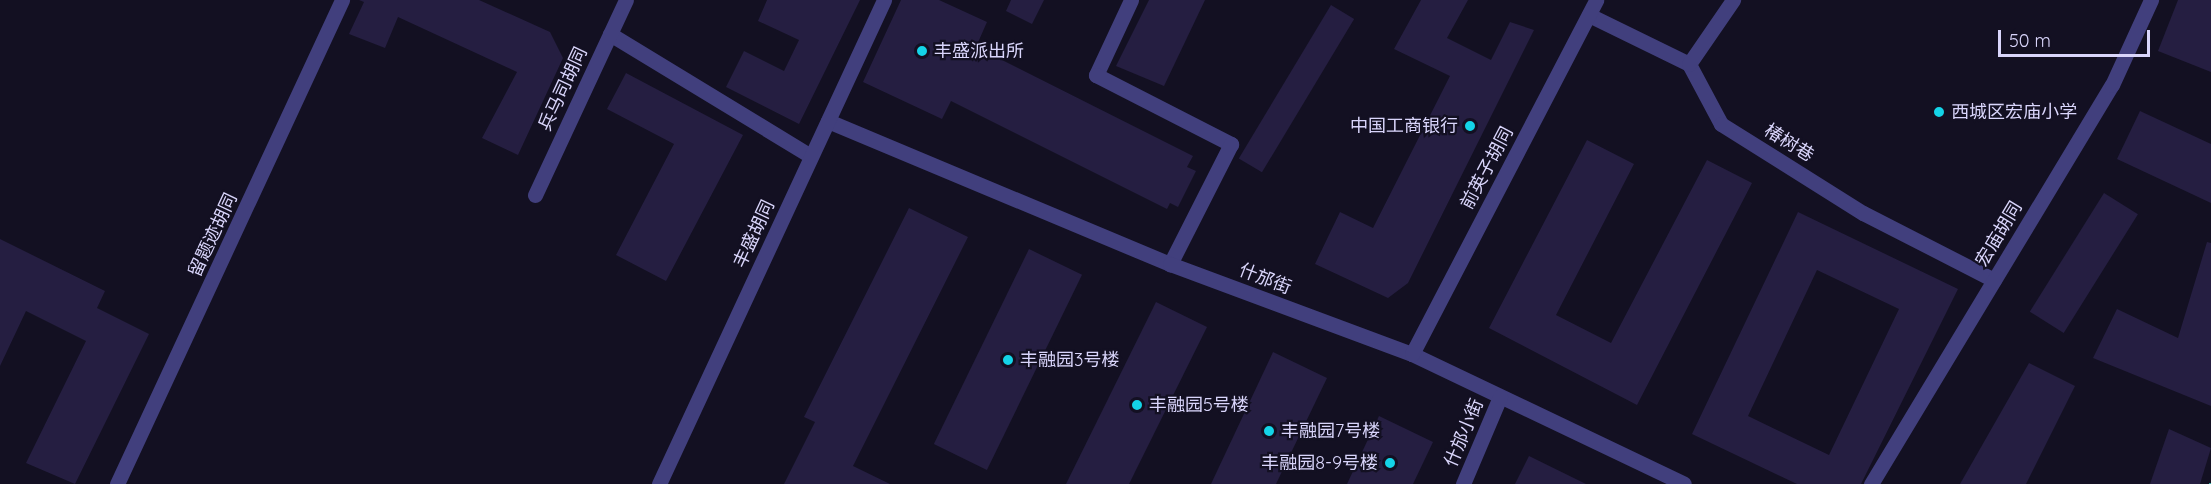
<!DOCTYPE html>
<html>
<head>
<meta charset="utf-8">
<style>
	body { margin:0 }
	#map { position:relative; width:2211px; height:484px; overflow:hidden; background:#131022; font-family:Quicksand,"Noto Sans SC",sans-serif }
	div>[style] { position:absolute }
	.building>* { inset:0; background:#251e41; transform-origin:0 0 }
	.path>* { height:4px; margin-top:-2px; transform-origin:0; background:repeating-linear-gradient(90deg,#39aba3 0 3px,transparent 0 7.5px) }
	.minor>* { height:15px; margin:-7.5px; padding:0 7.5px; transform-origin:7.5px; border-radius:7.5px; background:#413f7d }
	.dots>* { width:16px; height:16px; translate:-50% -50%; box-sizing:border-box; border:3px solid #131022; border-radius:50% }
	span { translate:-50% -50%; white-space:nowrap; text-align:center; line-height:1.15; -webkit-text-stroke:4.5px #131022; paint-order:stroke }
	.poi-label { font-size:18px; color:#d9d5fb }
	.left { translate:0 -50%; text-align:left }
	.right { translate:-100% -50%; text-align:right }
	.street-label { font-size:18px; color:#d9d5fb }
	.scale { position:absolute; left:1998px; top:30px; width:152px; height:27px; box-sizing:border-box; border:3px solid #d9d5fb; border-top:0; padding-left:8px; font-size:18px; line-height:21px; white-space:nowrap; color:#d9d5fb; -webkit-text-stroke:4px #131022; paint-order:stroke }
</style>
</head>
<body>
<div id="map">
	<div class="building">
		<i style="clip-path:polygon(359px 0,479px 0,550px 32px,563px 58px,518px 155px,482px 138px,517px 72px,398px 17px,385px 48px,349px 34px,364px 2px)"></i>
		<i style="clip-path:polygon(767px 0,860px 0,799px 124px,726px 87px,744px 51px,784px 71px,799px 40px,758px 21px)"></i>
		<i style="clip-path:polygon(901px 0,939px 0,987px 22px,976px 47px,1193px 156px,1187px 167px,1196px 171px,1178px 207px,1170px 203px,1167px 209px,951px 101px,942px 119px,863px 82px)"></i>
		<i style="clip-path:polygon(1011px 0,1044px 0,1032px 24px,1006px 11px)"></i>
		<i style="clip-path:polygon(1149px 0,1205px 0,1164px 86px,1116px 66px)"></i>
		<i style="clip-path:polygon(1421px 0,1468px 0,1447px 38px,1491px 60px,1510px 22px,1534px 30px,1408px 283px,1388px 298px,1315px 264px,1340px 212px,1373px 228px,1450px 76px,1394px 49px)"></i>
		<i style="clip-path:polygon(2178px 0,2211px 0,2211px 72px,2158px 51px)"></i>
		<i style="left:1331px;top:5px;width:27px;height:179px;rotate:31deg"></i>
		<i style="clip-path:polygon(626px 73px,743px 135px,666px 281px,616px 255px,674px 144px,607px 109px)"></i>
		<i style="clip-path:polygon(2140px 111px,2211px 144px,2211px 203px,2117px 159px)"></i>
		<i style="clip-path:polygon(1587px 140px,1634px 164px,1556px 315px,1611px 343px,1707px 160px,1752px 183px,1637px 405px,1489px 328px)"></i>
		<i style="left:2104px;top:193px;width:40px;height:140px;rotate:32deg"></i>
		<i style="clip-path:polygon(909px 208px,968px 237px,853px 466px,890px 484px,784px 484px,815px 422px,804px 417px)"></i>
		<i style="clip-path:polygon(evenodd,1798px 212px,1958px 289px,1861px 484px,1797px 484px,1692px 434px,1798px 212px,1817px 270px,1899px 309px,1829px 455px,1748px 416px,1817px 270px)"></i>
		<i style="clip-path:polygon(0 239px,105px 291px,97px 308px,149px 334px,75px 484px,26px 463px,86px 341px,26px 311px,0 366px)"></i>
		<i style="clip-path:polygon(2207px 242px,2211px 243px,2211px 406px,2093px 358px,2117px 309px,2178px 338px)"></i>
		<i style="left:1029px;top:249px;width:59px;height:217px;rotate:26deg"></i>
		<i style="clip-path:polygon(1156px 302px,1207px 327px,1129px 484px,1066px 484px)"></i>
		<i style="clip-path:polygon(1273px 352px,1327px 378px,1276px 484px,1211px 484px)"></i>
		<i style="clip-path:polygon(2029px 363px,2075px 386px,2026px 484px,1960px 484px)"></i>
		<i style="clip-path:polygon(1379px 416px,1433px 442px,1413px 484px,1347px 484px)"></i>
		<i style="clip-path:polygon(2169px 429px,2211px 448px,2200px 484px,2150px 484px)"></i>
		<i style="clip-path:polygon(1529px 456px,1586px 484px,1515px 484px)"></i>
	</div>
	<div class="path">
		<i style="left:2211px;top:484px;width:1px;rotate:-90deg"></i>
	</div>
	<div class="minor">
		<i style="left:1131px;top:0;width:83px;rotate:115deg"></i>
		<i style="left:1096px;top:75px;width:152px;rotate:27.1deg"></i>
		<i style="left:1231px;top:144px;width:135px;rotate:116.9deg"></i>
		<i style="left:1589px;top:15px;width:111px;rotate:26.1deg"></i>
		<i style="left:1689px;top:64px;width:68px;rotate:61.9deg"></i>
		<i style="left:1721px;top:124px;width:168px;rotate:32.1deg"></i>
		<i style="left:1863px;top:213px;width:147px;rotate:27.1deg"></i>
		<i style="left:610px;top:34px;width:235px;rotate:31.3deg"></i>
		<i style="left:1689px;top:64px;width:78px;rotate:-55.5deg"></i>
		<i style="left:828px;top:121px;width:371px;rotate:22.7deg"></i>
		<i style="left:1170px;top:264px;width:258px;rotate:20.4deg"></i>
		<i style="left:1412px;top:354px;width:301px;rotate:25.5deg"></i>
		<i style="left:535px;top:195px;width:215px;rotate:-65deg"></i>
		<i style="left:1412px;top:354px;width:399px;rotate:-62.5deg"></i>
		<i style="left:117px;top:484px;width:534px;rotate:-65.07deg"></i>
		<i style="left:659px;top:484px;width:534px;rotate:-65.07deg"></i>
		<i style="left:1463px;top:484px;width:95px;rotate:-67deg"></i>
		<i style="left:1871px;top:484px;width:466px;rotate:-58.9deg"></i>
		<i style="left:2112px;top:85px;width:94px;rotate:-65.4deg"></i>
	</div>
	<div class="dots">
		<i style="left:922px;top:51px;background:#14d4e8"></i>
		<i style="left:1939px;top:112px;background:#14d4e8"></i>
		<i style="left:1470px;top:126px;background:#14d4e8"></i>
		<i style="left:1008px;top:360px;background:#14d4e8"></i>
		<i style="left:1137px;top:405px;background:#14d4e8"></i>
		<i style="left:1269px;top:431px;background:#14d4e8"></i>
		<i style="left:1390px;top:463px;background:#14d4e8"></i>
	</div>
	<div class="poi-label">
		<span class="left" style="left:934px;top:51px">丰盛派出所</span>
		<span class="left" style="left:1951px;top:112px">西城区宏庙小学</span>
		<span class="right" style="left:1458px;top:126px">中国工商银行</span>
		<span class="left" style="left:1020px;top:360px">丰融园3号楼</span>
		<span class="left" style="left:1149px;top:405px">丰融园5号楼</span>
		<span class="left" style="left:1281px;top:431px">丰融园7号楼</span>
		<span class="right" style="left:1378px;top:463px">丰融园8-9号楼</span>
	</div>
	<div class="street-label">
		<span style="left:563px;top:89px;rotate:-65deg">兵马司胡同</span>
		<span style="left:1789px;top:143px;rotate:32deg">椿树巷</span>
		<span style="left:1487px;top:168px;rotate:-62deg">前英子胡同</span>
		<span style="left:754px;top:234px;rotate:-65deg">丰盛胡同</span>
		<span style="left:1999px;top:234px;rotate:-59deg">宏庙胡同</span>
		<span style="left:213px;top:235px;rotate:-65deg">留题迹胡同</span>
		<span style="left:1265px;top:279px;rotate:21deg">什邡街</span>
		<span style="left:1464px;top:433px;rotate:-67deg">什邡小街</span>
	</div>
	<div class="scale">50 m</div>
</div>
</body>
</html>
